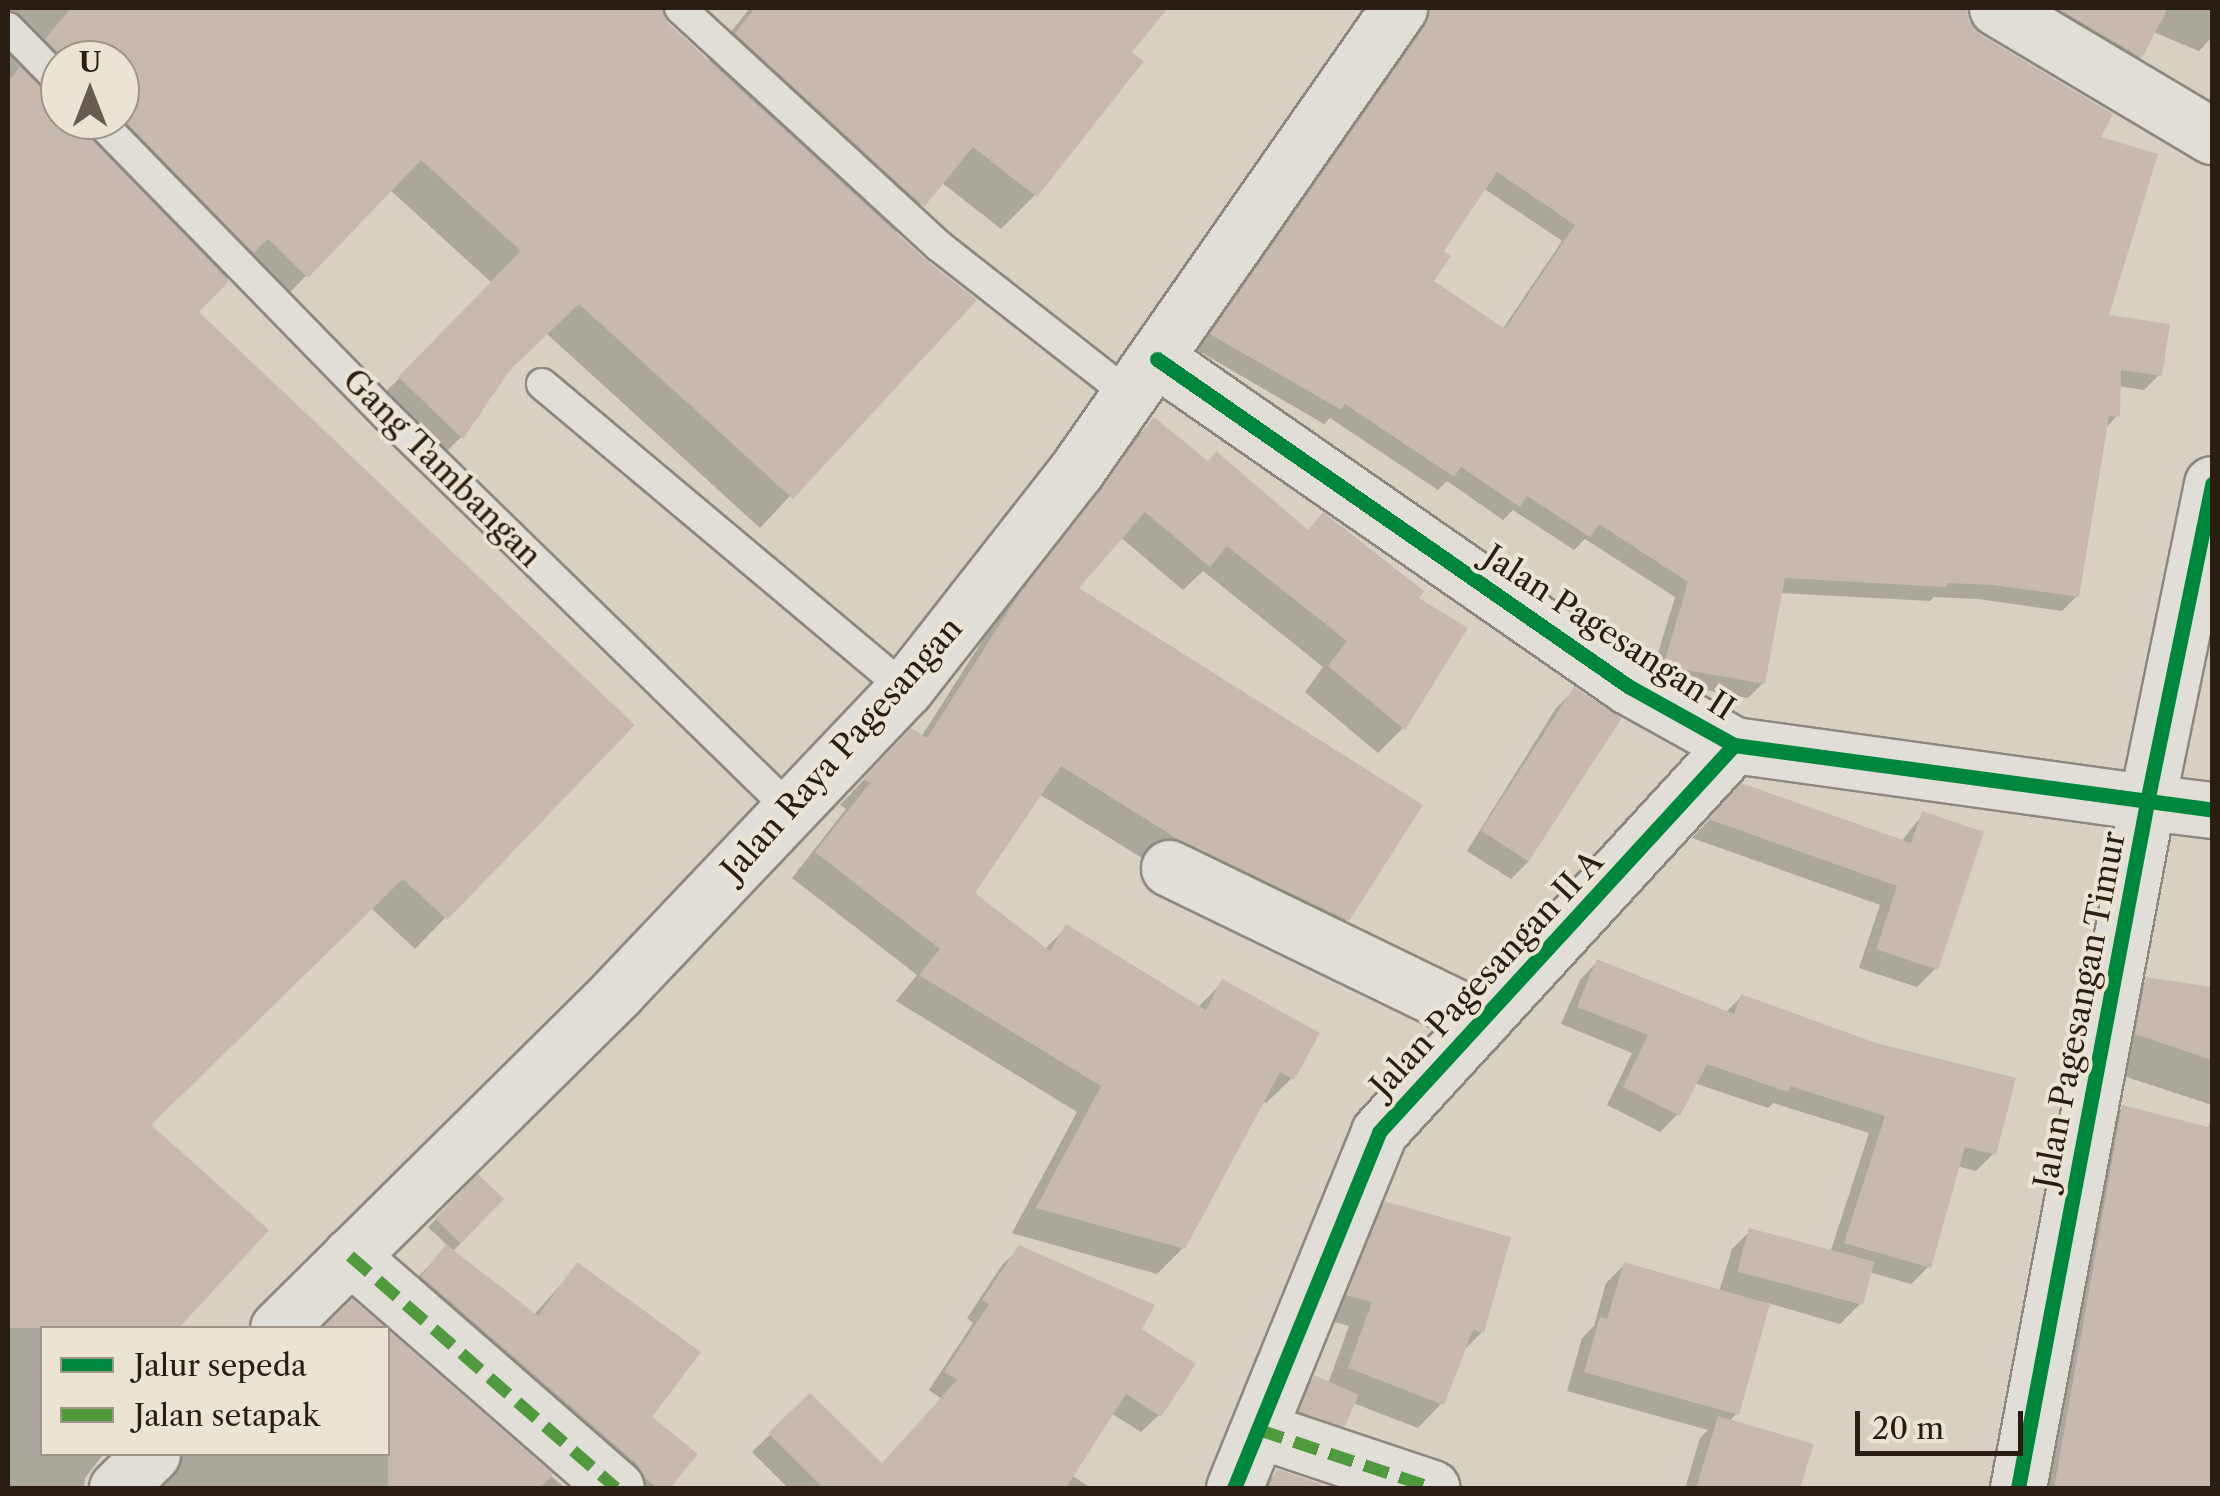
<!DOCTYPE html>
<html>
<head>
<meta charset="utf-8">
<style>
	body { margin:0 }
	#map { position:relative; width:2220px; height:1496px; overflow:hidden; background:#d8d1c3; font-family:"Libre Caslon Text",serif }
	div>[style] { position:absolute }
	.shadow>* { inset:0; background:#0003 }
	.building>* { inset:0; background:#c8b9b0; transform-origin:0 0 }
	.roads { filter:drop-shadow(2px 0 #8d877e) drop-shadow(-2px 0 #8d877e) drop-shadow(0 2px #8d877e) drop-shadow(0 -2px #8d877e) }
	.lane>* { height:30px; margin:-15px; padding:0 15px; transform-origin:15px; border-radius:15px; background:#e1ded7 }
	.street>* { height:55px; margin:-27.5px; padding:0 27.5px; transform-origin:27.5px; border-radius:27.5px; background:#e1ded7 }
	.secondary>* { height:55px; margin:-27.5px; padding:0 27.5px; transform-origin:27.5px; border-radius:27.5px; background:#e1ded7 }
	.quiet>* { height:12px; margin-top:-6px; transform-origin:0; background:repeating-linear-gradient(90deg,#4f9a3d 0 25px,transparent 0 37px) }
	.cycleway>* { height:15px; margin:-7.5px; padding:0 7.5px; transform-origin:7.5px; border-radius:7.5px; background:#00873e }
	span { translate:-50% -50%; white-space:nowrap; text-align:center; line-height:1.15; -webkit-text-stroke:8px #ebe3d3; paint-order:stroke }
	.street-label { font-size:32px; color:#2a1d14 }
	.frame { position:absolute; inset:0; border:10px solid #2a1d14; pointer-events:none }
	.legend { position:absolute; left:40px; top:1326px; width:350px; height:130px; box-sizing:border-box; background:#ebe3d3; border:2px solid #9e9487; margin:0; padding:12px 18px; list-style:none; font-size:30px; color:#2a1d14 }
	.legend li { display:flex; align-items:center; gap:20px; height:50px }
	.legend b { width:50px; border:2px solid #9e9487 }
	.north { position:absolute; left:40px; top:40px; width:100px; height:100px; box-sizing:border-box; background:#ebe3d3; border:2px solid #9e9487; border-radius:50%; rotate:0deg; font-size:28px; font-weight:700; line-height:40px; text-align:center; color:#2a1d14 }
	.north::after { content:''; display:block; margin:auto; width:35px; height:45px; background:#675c51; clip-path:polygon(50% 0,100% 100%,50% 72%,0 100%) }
	.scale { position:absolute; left:1855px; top:1411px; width:168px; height:45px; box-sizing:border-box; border:5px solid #2a1d14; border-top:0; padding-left:12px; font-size:30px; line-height:35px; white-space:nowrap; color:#2a1d14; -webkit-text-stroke:8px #ebe3d3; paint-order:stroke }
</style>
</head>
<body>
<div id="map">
	<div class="shadow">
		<i style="clip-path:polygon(evenodd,8px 8px,661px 8px,665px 23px,707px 62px,750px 8px,1165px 8px,1129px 53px,1035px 195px,1001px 229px,941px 182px,894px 234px,973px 300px,760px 528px,546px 333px,506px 372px,461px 437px,430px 468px,369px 409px,492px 283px,389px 189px,276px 307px,236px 269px,196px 312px,631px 725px,415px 949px,371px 908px,147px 1126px,265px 1230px,176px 1328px,42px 1328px,42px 1454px,102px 1456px,85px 1478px,84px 1488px,8px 1488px,8px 8px,60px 60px,120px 60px,120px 120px,60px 120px,60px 60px)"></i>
		<i style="clip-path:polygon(evenodd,1411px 8px,1964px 8px,1967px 24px,2097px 138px,2106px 317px,2159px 375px,2144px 390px,2118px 386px,2117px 416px,2105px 429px,2077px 596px,2062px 611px,1978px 599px,1934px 597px,1930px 601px,1780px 593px,1763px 683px,1748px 698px,1650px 680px,1675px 597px,1585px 539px,1574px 550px,1513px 510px,1503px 520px,1447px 481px,1438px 490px,1330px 418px,1324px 424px,1197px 350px,1410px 44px,1416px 26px,1411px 8px,1483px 188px,1562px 241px,1502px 330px,1430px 282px,1440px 252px,1483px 188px)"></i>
		<i style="clip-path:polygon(2012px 8px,2212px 8px,2212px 37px,2199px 51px,2153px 32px,2140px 57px,2125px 71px)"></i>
		<i style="clip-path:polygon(1154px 420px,1207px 464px,1307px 531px,1465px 629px,1403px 728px,1378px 753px,1305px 692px,1323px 667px,1203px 571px,1183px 590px,1120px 537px,1075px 589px,1347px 919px,1322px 945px,1150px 863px,1039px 794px,972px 893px,1044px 950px,1067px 927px,1197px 1008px,1223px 982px,1292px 1078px,1266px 1103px,1262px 1101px,1183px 1248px,1157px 1274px,1012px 1233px,1077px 1112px,896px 1001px,917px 975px,792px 878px,846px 809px,840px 805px,886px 756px,921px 737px,993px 624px,1129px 445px)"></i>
		<i style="clip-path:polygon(1575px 690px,1529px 861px,1511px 879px,1467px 851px,1556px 708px)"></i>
		<i style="clip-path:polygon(1723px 805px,1901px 842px,1923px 814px,1936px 968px,1917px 987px,1859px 968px,1880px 905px,1692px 838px)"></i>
		<i style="clip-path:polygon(1597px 962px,1725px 1013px,1742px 996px,1994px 1153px,1976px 1171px,1957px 1166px,1929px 1266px,1911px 1284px,1869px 1272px,1859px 1305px,1840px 1324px,1768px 1303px,1736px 1414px,1729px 1422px,1811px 1446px,1798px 1488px,1685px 1488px,1700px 1438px,1708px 1430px,1567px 1391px,1582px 1338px,1594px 1326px,1606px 1283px,1624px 1265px,1719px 1292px,1732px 1249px,1750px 1231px,1830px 1253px,1869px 1133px,1773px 1103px,1768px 1108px,1694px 1083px,1678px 1114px,1660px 1132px,1607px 1105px,1632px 1053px,1561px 1024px,1580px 980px)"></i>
		<i style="clip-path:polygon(2147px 980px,2212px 990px,2212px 1105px,2102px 1069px,2112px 1014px)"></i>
		<i style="clip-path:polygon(2123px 1107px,2208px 1129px,2212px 1113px,2212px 1488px,2027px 1488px,2088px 1142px)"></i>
		<i style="clip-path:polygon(478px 1178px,462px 1242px,452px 1252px,533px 1316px,578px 1265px,648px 1418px,694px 1454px,666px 1488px,598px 1488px,416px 1279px,448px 1246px,428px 1227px)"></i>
		<i style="clip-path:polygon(1385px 1204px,1482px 1332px,1462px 1352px,1442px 1403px,1418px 1428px,1353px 1403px,1335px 1434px,1292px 1419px,1306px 1387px,1314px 1378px,1328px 1384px,1349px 1326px,1324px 1319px,1360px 1229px)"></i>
		<i style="clip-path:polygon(1020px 1248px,1139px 1330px,1159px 1415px,1141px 1432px,1111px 1413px,1071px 1475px,1091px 1488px,788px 1488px,752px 1452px,810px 1396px,881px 1466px,942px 1399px,929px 1390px,973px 1323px,967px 1318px,1002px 1265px)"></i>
		<i style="clip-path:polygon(388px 1334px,565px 1488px,151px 1488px,176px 1454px,388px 1454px)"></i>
		<i style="clip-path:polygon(1278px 1472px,1329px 1488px,1261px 1488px)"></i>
	</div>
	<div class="building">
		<i style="clip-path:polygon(71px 8px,662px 8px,667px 22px,926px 260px,977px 300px,793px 499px,579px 304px,510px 370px,463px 439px,398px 377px,521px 251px,421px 160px,308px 278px,268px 239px,254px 253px,120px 116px,120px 60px,66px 60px,45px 39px)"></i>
		<i style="clip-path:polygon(755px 8px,1168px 8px,1132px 52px,1144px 61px,1037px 197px,973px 147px,924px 207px,735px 33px)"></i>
		<i style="clip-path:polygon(evenodd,1430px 8px,1966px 8px,1969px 22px,1981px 35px,2113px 114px,2101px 137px,2158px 154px,2109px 315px,2170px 324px,2162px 376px,2121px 370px,2120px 417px,2109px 416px,2079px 597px,1994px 585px,1947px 583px,1947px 587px,1785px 578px,1765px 684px,1663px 666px,1688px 582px,1599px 524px,1590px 537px,1527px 496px,1520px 507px,1461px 467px,1454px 477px,1345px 404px,1341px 410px,1210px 334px,1425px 26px,1430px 8px,1497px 172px,1575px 225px,1505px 329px,1434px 281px,1451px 256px,1444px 251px,1497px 172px)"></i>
		<i style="clip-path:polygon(2057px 8px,2168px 8px,2142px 58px)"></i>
		<i style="clip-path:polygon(20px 67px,47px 94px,60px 99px,60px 120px,80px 120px,85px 133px,229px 281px,199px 312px,635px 725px,447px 920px,403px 879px,151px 1125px,269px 1230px,179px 1328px,8px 1328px,8px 82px)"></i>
		<i style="clip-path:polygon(1154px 417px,1208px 461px,1216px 451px,1308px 530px,1323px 512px,1424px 591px,1419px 598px,1468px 628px,1405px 730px,1328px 666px,1347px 641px,1227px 546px,1210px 567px,1145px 512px,1079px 588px,1423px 805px,1349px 921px,1176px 838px,1061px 766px,975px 893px,1050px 951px,1066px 924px,1206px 1010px,1222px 979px,1320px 1033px,1294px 1080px,1280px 1072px,1185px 1249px,1036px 1208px,1101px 1086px,919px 975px,940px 949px,815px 852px,870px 783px,863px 779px,911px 728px,927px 738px,1018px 596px)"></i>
		<i style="left:1574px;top:687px;width:57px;height:171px;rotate:33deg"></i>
		<i style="clip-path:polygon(1741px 783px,1911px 843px,1922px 811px,1984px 832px,1938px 970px,1876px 949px,1897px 886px,1708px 819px)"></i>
		<i style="clip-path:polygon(1597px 959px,1734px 1014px,1741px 994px,1876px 1043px,2016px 1078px,1996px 1155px,1965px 1147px,1931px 1268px,1844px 1243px,1885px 1116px,1790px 1086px,1788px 1092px,1707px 1064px,1680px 1116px,1623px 1087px,1648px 1035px,1577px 1007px)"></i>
		<i style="clip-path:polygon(2146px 977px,2212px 987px,2212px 1060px,2135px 1034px)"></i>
		<i style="clip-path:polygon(2122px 1105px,2212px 1128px,2212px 1488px,2054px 1488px)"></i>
		<i style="left:478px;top:1174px;width:36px;height:62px;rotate:44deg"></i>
		<i style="clip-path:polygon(1384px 1201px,1511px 1237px,1484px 1333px,1473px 1330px,1444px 1405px,1348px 1368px,1372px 1302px,1346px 1295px)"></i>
		<i style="left:1749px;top:1228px;width:130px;height:45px;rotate:15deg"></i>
		<i style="clip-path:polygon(446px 1244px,538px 1316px,577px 1262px,701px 1352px,652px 1417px,698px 1454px,670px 1488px,658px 1488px,646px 1479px,637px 1464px,421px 1276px)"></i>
		<i style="clip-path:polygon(1019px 1245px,1155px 1305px,1142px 1329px,1196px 1364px,1161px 1417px,1126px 1394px,1066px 1488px,823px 1488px,768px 1433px,810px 1393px,882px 1463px,957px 1380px,944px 1372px,989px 1304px,982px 1300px)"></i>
		<i style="clip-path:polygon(1624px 1262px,1770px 1304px,1739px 1415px,1584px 1372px,1600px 1317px,1607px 1319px)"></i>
		<i style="clip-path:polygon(352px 1299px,386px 1328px,322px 1328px)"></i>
		<i style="clip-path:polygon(388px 1330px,553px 1474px,540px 1488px,388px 1488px)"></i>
		<i style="left:1314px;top:1375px;width:49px;height:39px;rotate:24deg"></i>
		<i style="clip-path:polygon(1718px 1416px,1814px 1444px,1800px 1488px,1696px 1488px)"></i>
		<i style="clip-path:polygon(1277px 1469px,1321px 1484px,1319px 1488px,1268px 1488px)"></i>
	</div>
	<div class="roads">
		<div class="lane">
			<i style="left:680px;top:8px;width:352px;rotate:42.6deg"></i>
			<i style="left:939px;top:246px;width:243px;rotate:38.1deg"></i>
			<i style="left:8px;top:28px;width:74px;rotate:45.5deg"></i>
			<i style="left:98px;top:120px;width:412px;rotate:45.7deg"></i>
			<i style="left:386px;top:415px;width:567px;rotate:44.29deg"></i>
			<i style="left:542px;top:384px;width:474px;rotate:40deg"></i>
		</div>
		<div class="street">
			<i style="left:1997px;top:8px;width:250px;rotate:30.8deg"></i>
			<i style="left:1157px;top:359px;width:573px;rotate:34.77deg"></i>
			<i style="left:1628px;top:686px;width:121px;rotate:29.1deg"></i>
			<i style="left:1734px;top:745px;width:417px;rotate:7.9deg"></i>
			<i style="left:2147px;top:802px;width:698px;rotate:100.65deg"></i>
			<i style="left:1169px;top:868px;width:348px;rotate:25.9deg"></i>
			<i style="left:350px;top:1256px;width:353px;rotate:41.1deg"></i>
			<i style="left:1259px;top:1430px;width:182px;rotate:18.5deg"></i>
			<i style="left:1234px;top:1488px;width:384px;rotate:-67.8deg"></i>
			<i style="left:1379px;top:1132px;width:525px;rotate:-47.47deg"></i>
		</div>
		<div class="secondary">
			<i style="left:2212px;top:484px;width:325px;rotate:101.6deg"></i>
			<i style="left:2147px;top:802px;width:65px;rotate:7deg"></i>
			<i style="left:278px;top:1328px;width:479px;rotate:-44.7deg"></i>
			<i style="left:618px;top:991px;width:417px;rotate:-46.5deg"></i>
			<i style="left:905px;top:689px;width:277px;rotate:-51.9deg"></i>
			<i style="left:1076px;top:471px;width:565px;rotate:-55.1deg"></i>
			<i style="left:117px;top:1488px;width:49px;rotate:-44.2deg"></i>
		</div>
	</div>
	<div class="quiet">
		<i style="left:350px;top:1256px;width:353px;rotate:41.1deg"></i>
		<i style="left:1259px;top:1430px;width:182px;rotate:18.5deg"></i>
	</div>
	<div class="cycleway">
		<i style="left:1157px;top:359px;width:573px;rotate:34.77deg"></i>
		<i style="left:1628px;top:686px;width:121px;rotate:29.1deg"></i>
		<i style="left:1734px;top:745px;width:482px;rotate:7.7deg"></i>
		<i style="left:1234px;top:1488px;width:384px;rotate:-67.8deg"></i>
		<i style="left:1379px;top:1132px;width:525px;rotate:-47.47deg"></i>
		<i style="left:2018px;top:1488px;width:698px;rotate:-79.35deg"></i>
		<i style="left:2147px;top:802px;width:325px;rotate:-78.4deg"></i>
	</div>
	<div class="street-label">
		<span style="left:442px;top:468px;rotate:45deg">Gang Tambangan</span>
		<span style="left:1609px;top:633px;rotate:33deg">Jalan Pagesangan II</span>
		<span style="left:842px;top:749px;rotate:-48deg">Jalan Raya Pagesangan</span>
		<span style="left:1487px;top:974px;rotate:-47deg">Jalan Pagesangan II A</span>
		<span style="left:2080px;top:1010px;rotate:-79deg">Jalan Pagesangan Timur</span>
	</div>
	<div class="frame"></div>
	<ul class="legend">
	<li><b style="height:12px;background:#00873e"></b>Jalur sepeda</li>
	<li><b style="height:12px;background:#4f9a3d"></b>Jalan setapak</li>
	</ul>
	<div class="north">U</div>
	<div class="scale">20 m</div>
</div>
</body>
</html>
